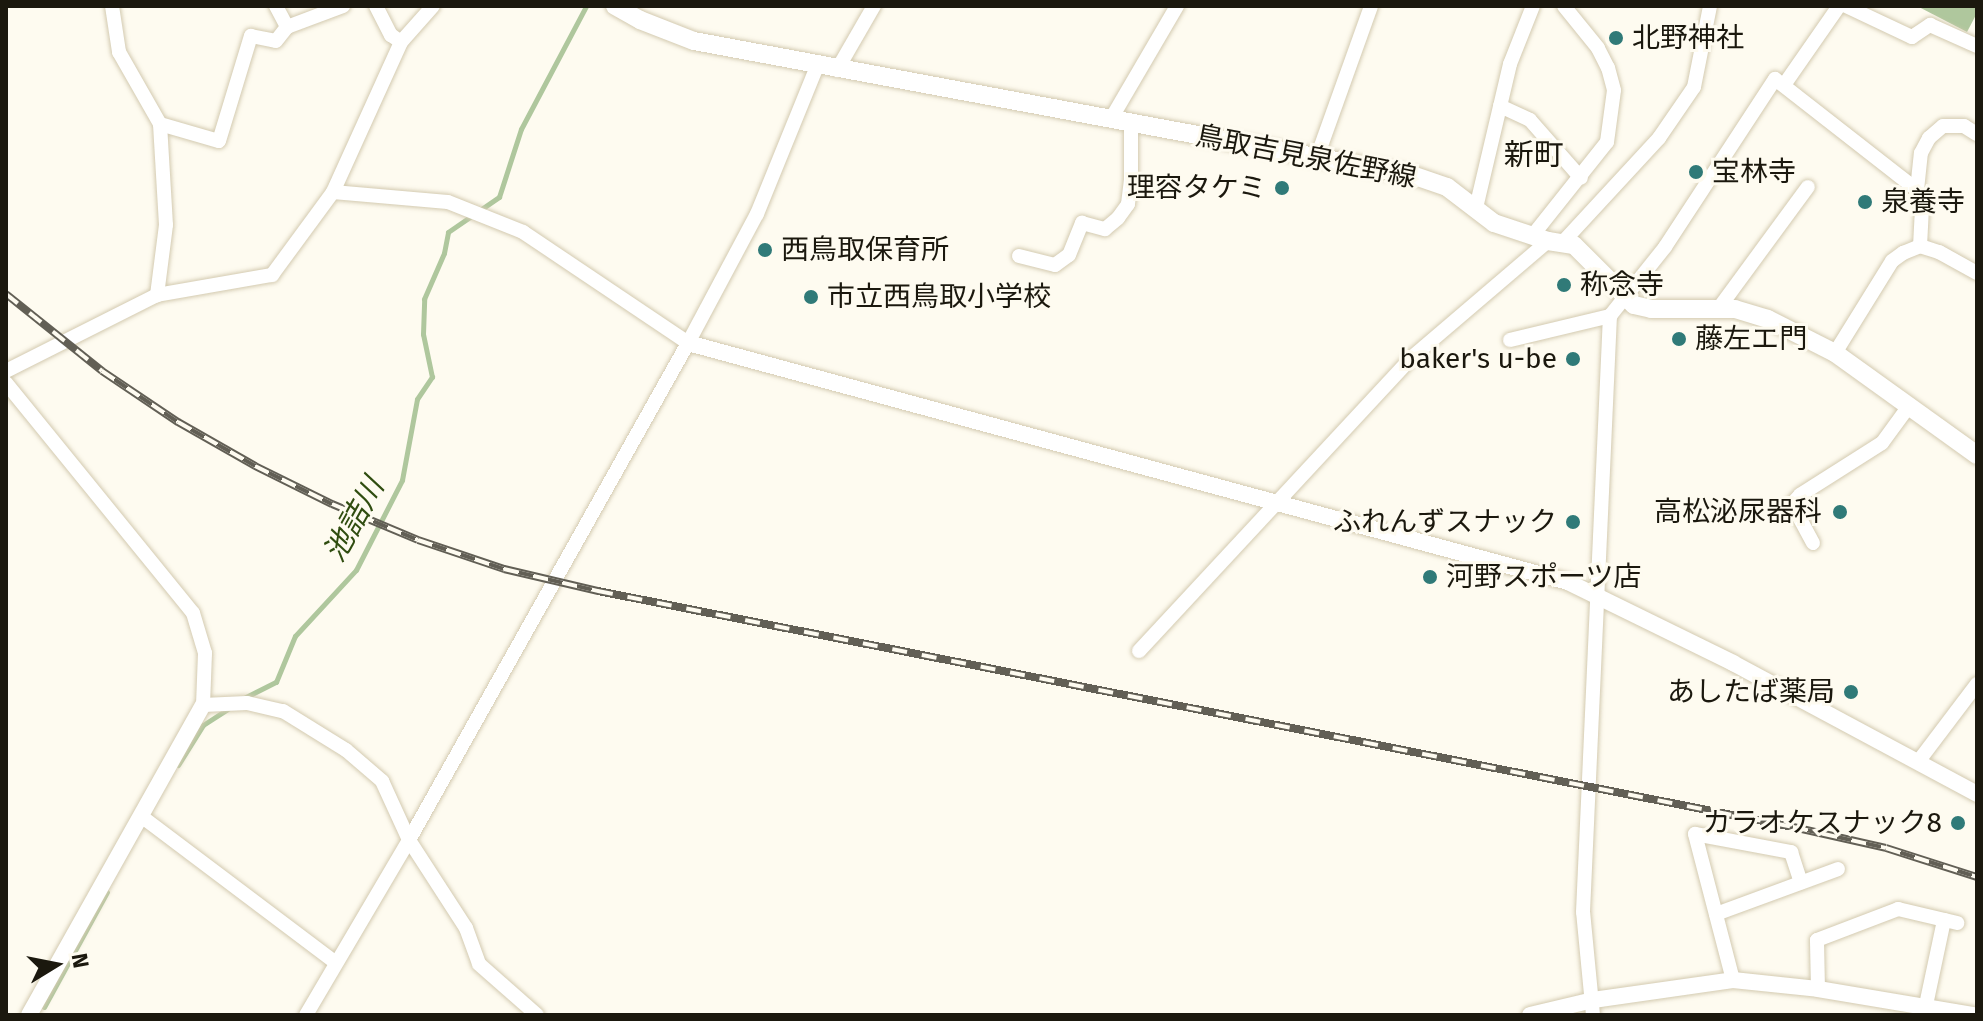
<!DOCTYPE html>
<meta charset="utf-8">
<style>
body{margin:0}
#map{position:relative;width:1983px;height:1021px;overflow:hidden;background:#fefbf0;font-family:"Fira Sans","Noto Sans JP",sans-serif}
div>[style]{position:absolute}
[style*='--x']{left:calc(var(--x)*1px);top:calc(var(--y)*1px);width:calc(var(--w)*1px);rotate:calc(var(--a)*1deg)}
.water>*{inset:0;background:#afc79d}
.stream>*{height:5px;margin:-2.5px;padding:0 2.5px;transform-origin:2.5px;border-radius:2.5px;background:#afc79d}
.roads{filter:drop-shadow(0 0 2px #d3cab0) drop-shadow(0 0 2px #d3cab0)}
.minor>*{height:14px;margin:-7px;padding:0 7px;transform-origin:7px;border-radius:7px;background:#fff}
.tertiary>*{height:16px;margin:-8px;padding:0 8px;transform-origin:8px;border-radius:8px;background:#fff}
.secondary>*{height:18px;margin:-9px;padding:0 9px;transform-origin:9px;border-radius:9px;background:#fff}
.rail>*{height:8px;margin-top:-4px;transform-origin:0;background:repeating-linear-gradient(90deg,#fefbf0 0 15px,#625f55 0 30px);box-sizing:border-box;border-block:2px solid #625f55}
.dots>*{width:22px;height:22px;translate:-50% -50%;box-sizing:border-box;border:4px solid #fefbf0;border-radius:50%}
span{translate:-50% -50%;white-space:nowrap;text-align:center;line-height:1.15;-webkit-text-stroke:6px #fefbf0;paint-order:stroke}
.poi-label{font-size:28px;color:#1b180e}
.left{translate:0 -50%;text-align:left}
.right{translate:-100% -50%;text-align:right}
.street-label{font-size:28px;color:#1b180e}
.neighbourhood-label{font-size:30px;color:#1b180e}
.water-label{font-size:30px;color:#304d10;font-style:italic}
.frame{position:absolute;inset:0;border:8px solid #1b180e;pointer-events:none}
.north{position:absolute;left:16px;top:925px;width:80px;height:80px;-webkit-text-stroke:6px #fefbf0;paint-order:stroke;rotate:80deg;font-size:22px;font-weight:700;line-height:32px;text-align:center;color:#1b180e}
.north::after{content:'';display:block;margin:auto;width:28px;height:36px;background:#1b180e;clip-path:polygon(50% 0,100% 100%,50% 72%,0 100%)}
</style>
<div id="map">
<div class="water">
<div style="clip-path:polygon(1917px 6px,1977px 6px,1977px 13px,1967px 32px)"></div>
</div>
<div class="stream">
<div style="--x:244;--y:698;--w:36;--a:-27"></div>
<div style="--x:276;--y:682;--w:50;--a:-67.6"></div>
<div style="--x:295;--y:636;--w:90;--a:-47.3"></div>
<div style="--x:356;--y:570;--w:101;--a:-62.9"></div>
<div style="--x:402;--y:480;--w:82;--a:-79.5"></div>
<div style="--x:417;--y:399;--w:27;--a:-56"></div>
<div style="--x:432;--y:377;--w:44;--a:-101.8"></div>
<div style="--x:423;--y:334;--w:35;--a:-88"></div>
<div style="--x:424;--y:299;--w:50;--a:-66.5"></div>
<div style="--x:444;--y:253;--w:21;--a:-79"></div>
<div style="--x:448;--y:232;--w:62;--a:-34.5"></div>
<div style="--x:499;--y:197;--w:71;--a:-72.1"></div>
<div style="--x:521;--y:129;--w:139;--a:-62.1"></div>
<div style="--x:178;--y:765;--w:47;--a:-58"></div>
<div style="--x:203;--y:725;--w:31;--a:-33"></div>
<div style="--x:44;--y:1007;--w:131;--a:-61.3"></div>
</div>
<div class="roads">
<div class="minor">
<div style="--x:112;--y:6;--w:47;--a:81.3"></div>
<div style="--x:119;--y:52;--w:83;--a:60.3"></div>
<div style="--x:160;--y:124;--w:101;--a:86.6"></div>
<div style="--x:166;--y:225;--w:71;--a:97.3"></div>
<div style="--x:276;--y:6;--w:24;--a:62"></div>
<div style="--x:376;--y:6;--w:33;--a:63"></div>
<div style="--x:391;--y:35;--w:12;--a:35"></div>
<div style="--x:1846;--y:6;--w:73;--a:25.2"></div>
<div style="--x:1912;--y:37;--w:22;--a:-34"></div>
<div style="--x:1930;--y:25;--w:51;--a:24.1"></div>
<div style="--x:837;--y:70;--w:74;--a:-60"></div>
<div style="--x:1784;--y:85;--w:96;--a:-55.2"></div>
<div style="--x:1500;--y:106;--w:33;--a:25"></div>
<div style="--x:1530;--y:120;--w:77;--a:48.7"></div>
<div style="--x:1111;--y:119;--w:131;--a:-59.7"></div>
<div style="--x:160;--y:124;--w:61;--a:16.1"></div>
<div style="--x:219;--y:141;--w:110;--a:-73.1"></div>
<div style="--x:251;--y:36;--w:25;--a:11"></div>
<div style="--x:276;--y:41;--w:18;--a:-52"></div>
<div style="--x:287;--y:27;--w:60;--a:-20.6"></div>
<div style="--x:1317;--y:157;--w:160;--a:-70.3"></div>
<div style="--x:333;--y:192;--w:115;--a:5"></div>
<div style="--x:448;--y:202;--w:81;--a:21.8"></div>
<div style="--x:523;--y:232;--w:199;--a:33.9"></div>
<div style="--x:1476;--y:208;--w:148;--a:-76.7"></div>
<div style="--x:1510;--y:64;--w:62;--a:-68.4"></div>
<div style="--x:1533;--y:235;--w:119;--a:-51.5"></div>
<div style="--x:1607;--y:142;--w:52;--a:-82.3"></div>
<div style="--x:1614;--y:90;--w:23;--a:-105"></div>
<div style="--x:1608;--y:68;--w:22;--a:-117"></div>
<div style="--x:1598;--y:48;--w:54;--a:-129"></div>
<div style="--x:1563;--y:242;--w:142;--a:-47.3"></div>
<div style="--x:1659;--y:138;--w:62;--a:-55.5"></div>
<div style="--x:1694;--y:87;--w:83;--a:-78.8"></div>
<div style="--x:1920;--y:246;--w:37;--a:-87"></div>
<div style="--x:1922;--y:209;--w:20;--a:-105"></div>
<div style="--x:1917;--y:190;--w:37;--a:-84"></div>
<div style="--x:1921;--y:153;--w:17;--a:-62"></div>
<div style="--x:1929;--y:138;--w:18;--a:-41"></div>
<div style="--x:1943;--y:126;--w:21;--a:0"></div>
<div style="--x:1964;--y:126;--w:15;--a:32"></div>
<div style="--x:1019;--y:256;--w:37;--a:14"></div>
<div style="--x:1055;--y:265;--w:17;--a:-36"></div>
<div style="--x:1069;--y:255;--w:35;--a:-68"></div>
<div style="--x:1082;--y:223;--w:24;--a:15"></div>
<div style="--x:1105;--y:229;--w:17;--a:-40"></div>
<div style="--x:1118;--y:218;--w:17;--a:-54"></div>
<div style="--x:1128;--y:204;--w:26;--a:-83"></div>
<div style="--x:1131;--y:178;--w:55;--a:-90"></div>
<div style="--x:1719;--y:308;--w:150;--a:-53.7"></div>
<div style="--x:1510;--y:340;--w:103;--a:-13.5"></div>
<div style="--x:1835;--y:353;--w:108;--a:-58.2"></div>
<div style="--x:1892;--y:261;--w:14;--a:-36"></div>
<div style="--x:1903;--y:253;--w:18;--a:-22"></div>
<div style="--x:1920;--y:246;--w:20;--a:18"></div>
<div style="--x:1939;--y:252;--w:43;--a:28.9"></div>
<div style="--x:6;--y:371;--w:169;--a:-26.7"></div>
<div style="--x:157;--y:295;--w:117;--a:-9.9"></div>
<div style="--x:272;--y:275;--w:103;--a:-53.7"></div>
<div style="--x:333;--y:192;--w:165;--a:-65.6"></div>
<div style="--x:401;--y:42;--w:48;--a:-48.4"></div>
<div style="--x:6;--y:383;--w:296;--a:50.9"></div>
<div style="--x:193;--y:613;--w:42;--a:73.3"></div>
<div style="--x:205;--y:653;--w:52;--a:92.2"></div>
<div style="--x:203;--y:705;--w:44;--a:-2.6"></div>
<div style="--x:247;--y:703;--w:37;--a:13"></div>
<div style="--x:283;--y:711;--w:74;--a:31.8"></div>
<div style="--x:346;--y:750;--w:48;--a:40.7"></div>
<div style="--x:382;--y:781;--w:65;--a:65.4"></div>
<div style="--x:409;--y:840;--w:105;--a:57.1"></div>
<div style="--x:466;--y:928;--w:38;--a:70"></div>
<div style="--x:479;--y:964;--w:77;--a:41.3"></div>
<div style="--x:1813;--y:543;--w:44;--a:-118.3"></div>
<div style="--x:1792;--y:504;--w:12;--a:-48"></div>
<div style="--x:1800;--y:495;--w:97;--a:-32.4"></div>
<div style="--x:1882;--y:443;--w:46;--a:-53.9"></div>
<div style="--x:1139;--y:651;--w:398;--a:-47.1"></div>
<div style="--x:1410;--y:359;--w:182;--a:-40.5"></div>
<div style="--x:1918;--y:762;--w:98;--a:-52.9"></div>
<div style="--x:141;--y:816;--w:243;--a:37"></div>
<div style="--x:1716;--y:914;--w:130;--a:-20.2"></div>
<div style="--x:1733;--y:980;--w:151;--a:-104.6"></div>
<div style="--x:1695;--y:834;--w:98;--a:10.6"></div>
<div style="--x:1791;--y:852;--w:32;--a:72"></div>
<div style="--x:1818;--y:989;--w:49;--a:-91.2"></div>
<div style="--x:1817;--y:940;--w:87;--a:-20.9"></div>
<div style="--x:1898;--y:909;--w:61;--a:13.3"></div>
<div style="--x:1926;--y:1005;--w:87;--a:-78"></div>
<div style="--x:306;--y:1015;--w:203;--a:-59.5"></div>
<div style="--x:409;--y:840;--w:570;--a:-60.69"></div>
<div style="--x:688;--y:343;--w:146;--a:-61.9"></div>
<div style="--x:757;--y:214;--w:160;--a:-67.9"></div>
<div style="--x:1593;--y:1015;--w:103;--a:-95.5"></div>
<div style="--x:1583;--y:912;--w:597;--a:-87.41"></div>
<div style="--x:1610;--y:316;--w:88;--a:-51.4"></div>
<div style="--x:1665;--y:247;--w:201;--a:-56.8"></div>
<div style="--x:1775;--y:79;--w:180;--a:38"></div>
</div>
<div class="tertiary">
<div style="--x:688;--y:343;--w:912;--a:15.19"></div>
<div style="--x:1568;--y:582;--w:184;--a:26.1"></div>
<div style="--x:1733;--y:663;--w:277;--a:28.2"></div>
<div style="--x:29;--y:1015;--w:355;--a:-60.7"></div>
<div style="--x:1530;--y:1015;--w:65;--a:-13.4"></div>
<div style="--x:1593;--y:1000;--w:141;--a:-8.1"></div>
<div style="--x:1733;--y:980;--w:85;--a:6"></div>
<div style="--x:1818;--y:989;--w:158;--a:9.5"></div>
</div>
<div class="secondary">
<div style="--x:615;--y:6;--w:29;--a:29"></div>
<div style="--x:640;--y:20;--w:58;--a:21.3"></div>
<div style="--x:694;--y:41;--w:730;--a:10.57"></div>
<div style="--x:1412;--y:175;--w:37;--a:19"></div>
<div style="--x:1447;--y:187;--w:59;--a:37.5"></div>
<div style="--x:1494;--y:223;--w:57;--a:18.4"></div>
<div style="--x:1548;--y:241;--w:26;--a:9"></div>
<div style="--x:1574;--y:245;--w:85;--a:45"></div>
<div style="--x:1634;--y:305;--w:17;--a:13"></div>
<div style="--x:1651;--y:309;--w:84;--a:0"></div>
<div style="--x:1735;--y:309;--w:34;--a:17"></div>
<div style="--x:1768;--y:319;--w:75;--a:26.9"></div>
<div style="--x:1835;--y:353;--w:175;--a:35.7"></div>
</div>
</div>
<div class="rail">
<div style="--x:6;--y:294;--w:123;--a:38.7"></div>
<div style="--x:102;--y:371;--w:92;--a:33.9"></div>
<div style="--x:178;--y:422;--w:89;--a:29.7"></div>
<div style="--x:255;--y:466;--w:86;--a:26.3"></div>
<div style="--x:332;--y:504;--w:93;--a:22.7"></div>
<div style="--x:418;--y:540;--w:91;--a:18.6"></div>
<div style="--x:504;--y:569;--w:97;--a:13.2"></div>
<div style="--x:598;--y:591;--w:1218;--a:11.17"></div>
<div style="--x:1793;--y:827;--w:95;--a:12.7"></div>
<div style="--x:1886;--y:848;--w:96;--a:17.7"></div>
</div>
<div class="dots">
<div style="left:1616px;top:38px;background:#307a78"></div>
<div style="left:1696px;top:172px;background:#307a78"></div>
<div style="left:1282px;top:188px;background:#307a78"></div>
<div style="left:1865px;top:202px;background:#307a78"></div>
<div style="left:765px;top:250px;background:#307a78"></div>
<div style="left:1564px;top:285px;background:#307a78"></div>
<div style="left:811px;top:297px;background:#307a78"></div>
<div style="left:1679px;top:339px;background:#307a78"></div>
<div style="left:1573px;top:359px;background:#307a78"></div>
<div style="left:1840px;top:512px;background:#307a78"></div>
<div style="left:1573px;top:522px;background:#307a78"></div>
<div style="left:1430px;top:577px;background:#307a78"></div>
<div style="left:1851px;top:692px;background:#307a78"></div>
<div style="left:1958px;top:823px;background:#307a78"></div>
</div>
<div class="poi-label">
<span class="left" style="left:1632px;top:38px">北野神社</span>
<span class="left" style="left:1712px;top:172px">宝林寺</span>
<span class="right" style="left:1266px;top:188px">理容タケミ</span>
<span class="left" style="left:1881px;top:202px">泉養寺</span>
<span class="left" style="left:781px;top:250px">西鳥取保育所</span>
<span class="left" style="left:1580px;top:285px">称念寺</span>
<span class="left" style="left:827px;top:297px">市立西鳥取小学校</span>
<span class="left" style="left:1695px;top:339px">藤左エ門</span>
<span class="right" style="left:1557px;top:359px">baker's u-be</span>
<span class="right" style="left:1822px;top:512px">高松泌尿器科</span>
<span class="right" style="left:1557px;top:522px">ふれんずスナック</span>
<span class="left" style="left:1446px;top:577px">河野スポーツ店</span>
<span class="right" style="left:1835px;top:692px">あしたば薬局</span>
<span class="right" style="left:1942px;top:823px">カラオケスナック8</span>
</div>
<div class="street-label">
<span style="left:1306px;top:157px;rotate:11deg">鳥取吉見泉佐野線</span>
</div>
<div class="neighbourhood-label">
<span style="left:1534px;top:155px">新町</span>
</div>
<div class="water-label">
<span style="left:354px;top:520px;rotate:-61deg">池詰川</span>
</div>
<div class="frame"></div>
<div class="north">N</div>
</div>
